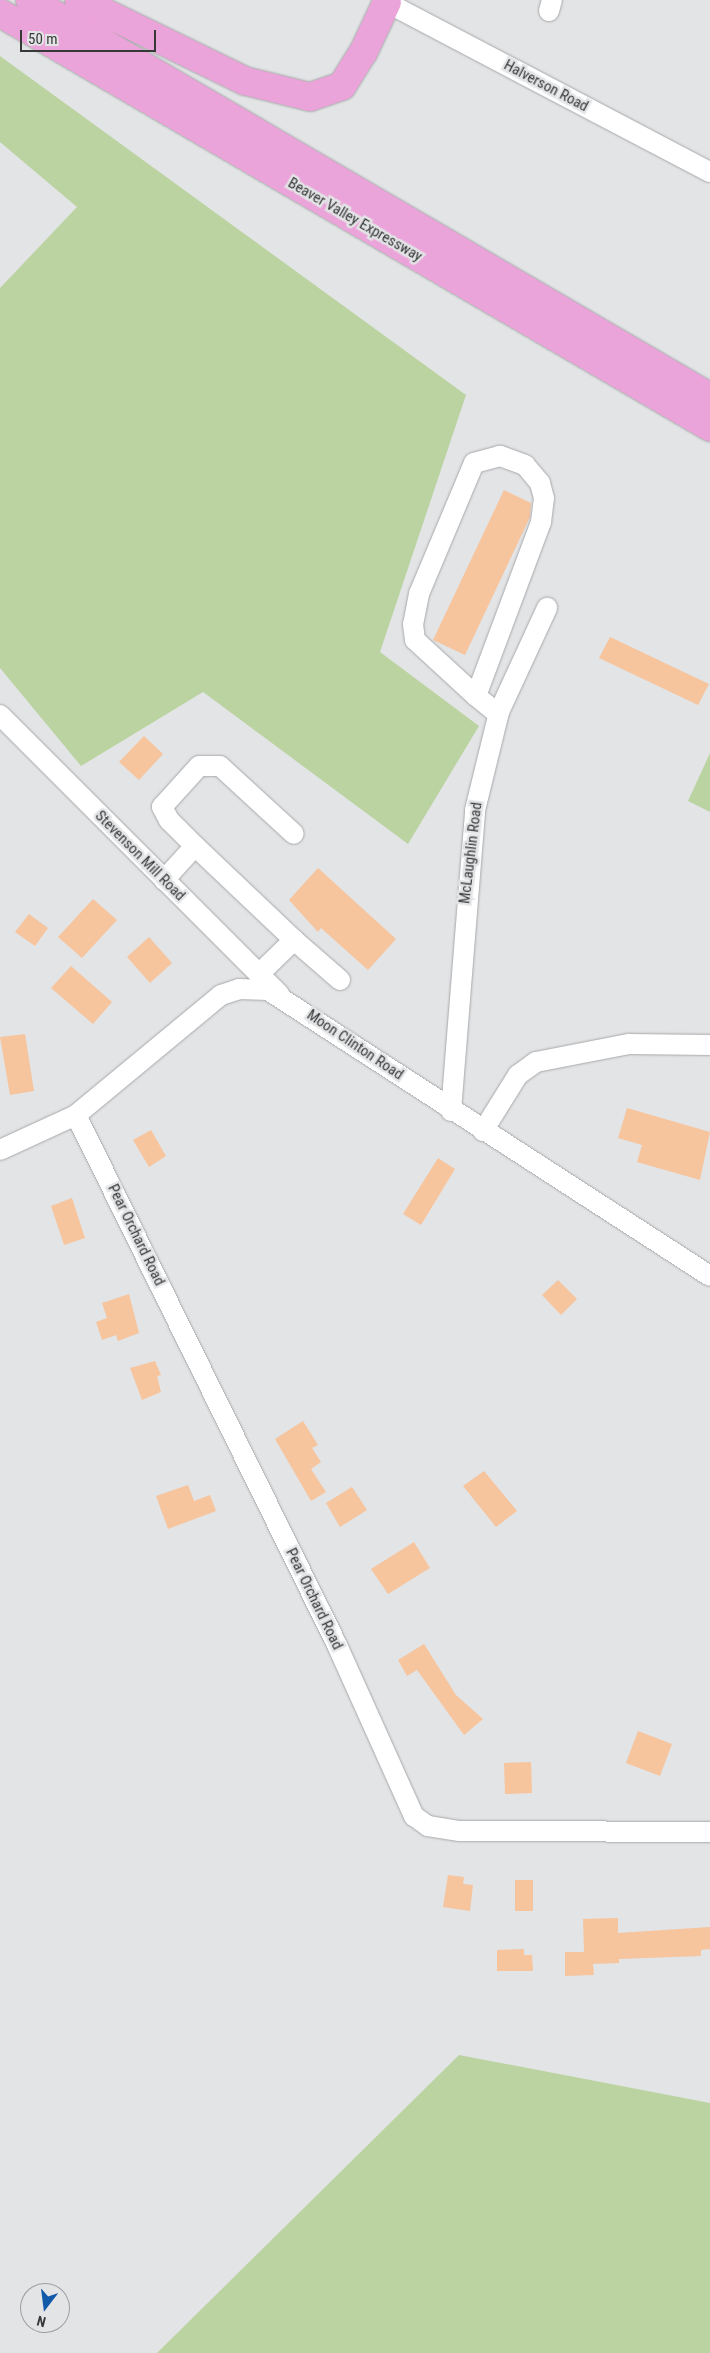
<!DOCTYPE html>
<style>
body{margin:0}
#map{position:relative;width:710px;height:2353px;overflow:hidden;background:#e3e4e6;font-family:"Roboto Condensed",sans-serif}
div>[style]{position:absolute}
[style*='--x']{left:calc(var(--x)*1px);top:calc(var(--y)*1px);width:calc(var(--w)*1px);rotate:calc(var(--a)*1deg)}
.green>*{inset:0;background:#bbd3a1}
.building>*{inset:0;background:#f6c49d}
.roads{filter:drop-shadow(0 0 1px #a7a8aa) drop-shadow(0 0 1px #a7a8aa)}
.minor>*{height:20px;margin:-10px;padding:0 10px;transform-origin:10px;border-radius:10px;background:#fff}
.highway>*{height:28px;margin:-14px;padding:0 14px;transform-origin:14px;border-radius:14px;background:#eba4da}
span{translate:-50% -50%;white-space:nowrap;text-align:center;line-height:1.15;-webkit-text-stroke:5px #e3e4e6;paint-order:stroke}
.street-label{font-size:15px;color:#373838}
.north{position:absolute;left:20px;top:2283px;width:50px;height:50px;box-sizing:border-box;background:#e3e4e6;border:1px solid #9e9fa0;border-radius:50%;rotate:195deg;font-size:14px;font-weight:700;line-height:20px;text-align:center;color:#373838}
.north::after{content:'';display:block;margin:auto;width:18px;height:22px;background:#125aa9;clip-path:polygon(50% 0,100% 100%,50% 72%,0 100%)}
.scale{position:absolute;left:20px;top:30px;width:136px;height:22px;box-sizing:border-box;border:2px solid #373838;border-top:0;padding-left:6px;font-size:15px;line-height:18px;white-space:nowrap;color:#373838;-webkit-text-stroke:4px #e3e4e6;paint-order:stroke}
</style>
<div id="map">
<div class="green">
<div style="clip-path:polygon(0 56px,466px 395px,380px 652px,479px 726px,408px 844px,203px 692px,81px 766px,0 668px,0 288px,77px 207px,0 142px)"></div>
<div style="clip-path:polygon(710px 753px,710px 812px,688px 801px)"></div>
<div style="clip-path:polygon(459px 2055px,710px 2103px,710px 2353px,157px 2353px)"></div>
</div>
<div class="building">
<div style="clip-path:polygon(504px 490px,531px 503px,530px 517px,465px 655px,433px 640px)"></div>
<div style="clip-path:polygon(610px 637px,709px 684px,698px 705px,599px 658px)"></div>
<div style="clip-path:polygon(144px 736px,163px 754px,139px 780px,119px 762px)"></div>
<div style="clip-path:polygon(318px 868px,396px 939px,368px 970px,321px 928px,318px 932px,289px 900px)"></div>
<div style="clip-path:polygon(93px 899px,117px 920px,82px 958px,58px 937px)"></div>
<div style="clip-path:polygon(29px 914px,48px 928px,35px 946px,15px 932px)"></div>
<div style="clip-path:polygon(149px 937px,172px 963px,150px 983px,127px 957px)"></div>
<div style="clip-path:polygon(71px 966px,112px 1002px,93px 1024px,51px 988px)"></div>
<div style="clip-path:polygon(25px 1034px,34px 1091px,10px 1095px,0 1037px)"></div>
<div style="clip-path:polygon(627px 1108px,710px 1132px,700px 1180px,637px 1162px,642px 1145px,618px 1138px)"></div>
<div style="clip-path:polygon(151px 1130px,166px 1156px,149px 1167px,133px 1140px)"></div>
<div style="clip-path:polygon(438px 1158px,455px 1169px,421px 1225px,403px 1214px)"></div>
<div style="clip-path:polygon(72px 1198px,85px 1238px,64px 1245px,51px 1206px)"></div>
<div style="clip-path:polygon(558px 1280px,577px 1299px,561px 1315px,542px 1295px)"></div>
<div style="clip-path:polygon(129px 1294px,139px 1333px,118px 1341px,116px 1335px,102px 1340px,96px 1322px,107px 1318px,102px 1303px)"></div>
<div style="clip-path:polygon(155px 1361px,161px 1375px,157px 1376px,161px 1392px,142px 1400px,130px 1368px)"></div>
<div style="clip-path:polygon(303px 1421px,318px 1445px,312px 1448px,321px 1462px,311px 1469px,326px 1492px,311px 1501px,275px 1439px)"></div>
<div style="clip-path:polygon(484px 1471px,517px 1511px,496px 1527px,463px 1486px)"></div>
<div style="clip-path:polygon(188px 1485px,194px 1501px,210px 1495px,216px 1511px,168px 1529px,156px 1496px)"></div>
<div style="clip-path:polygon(352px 1487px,367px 1510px,340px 1527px,326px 1503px)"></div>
<div style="clip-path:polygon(414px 1542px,430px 1568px,388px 1594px,371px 1569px)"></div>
<div style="clip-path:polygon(424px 1644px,456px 1695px,483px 1719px,464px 1735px,417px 1670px,407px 1676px,398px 1660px)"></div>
<div style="clip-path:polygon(638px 1731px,672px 1744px,660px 1776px,626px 1763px)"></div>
<div style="clip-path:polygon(531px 1762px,532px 1793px,505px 1794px,504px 1763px)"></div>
<div style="clip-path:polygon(448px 1875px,464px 1877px,463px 1884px,473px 1885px,470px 1911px,443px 1907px)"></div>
<div style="clip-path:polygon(515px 1880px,533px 1880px,533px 1911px,515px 1911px)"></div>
<div style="clip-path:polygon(618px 1918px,618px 1933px,710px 1927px,710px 1949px,701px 1950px,701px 1956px,619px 1959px,619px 1963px,593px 1964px,594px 1975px,565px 1976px,565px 1952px,584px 1952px,583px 1919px)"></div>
<div style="clip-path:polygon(524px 1949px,524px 1955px,532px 1955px,533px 1971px,497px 1971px,497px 1950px)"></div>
</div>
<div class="roads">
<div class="minor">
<div style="--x:382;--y:0;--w:370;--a:27.7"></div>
<div style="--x:549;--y:11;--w:11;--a:-75"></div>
<div style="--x:476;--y:696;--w:186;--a:-69.5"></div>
<div style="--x:541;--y:522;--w:24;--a:-83"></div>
<div style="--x:544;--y:498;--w:16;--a:-105"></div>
<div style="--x:540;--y:483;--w:23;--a:-130"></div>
<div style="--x:525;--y:465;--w:27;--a:-160"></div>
<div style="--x:500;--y:456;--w:27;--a:165"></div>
<div style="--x:474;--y:463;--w:142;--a:112.8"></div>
<div style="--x:419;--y:594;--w:31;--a:101"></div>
<div style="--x:413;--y:624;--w:16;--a:83"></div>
<div style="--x:415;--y:640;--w:83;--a:42.6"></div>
<div style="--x:476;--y:696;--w:28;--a:39"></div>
<div style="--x:0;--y:715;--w:395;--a:45"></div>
<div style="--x:195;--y:846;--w:37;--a:-135"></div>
<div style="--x:169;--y:820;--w:15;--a:-118"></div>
<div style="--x:162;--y:807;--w:55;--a:-47.9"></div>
<div style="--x:199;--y:766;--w:21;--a:0"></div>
<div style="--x:220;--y:766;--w:100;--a:42.6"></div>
<div style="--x:164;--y:880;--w:46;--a:-47.6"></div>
<div style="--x:195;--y:846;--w:137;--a:43.5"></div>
<div style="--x:259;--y:974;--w:49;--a:-44.2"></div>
<div style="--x:294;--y:940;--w:61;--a:41"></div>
<div style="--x:451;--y:1111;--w:302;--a:-85.4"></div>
<div style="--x:475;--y:810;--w:101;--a:-76.2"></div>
<div style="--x:499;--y:712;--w:115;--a:-65.2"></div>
<div style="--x:76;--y:1115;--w:591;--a:63.78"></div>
<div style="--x:337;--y:1645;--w:188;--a:65.8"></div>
<div style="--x:414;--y:1816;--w:17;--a:36"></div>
<div style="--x:428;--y:1826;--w:32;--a:9"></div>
<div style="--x:460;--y:1831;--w:250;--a:0.2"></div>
<div style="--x:483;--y:1131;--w:66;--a:-58"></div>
<div style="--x:518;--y:1075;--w:22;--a:-36"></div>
<div style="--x:536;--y:1062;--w:95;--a:-11"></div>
<div style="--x:629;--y:1044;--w:81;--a:0.7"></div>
<div style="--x:0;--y:1150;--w:84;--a:-24.7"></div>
<div style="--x:76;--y:1115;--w:188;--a:-39.6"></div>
<div style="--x:221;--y:995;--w:19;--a:-18"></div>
<div style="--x:239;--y:989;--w:29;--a:2"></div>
<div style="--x:268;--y:990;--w:526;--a:32.91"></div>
</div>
<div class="highway">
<div style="--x:30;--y:0;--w:787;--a:30.28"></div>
<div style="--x:79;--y:0;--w:185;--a:26"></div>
<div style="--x:245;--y:81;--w:67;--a:13.8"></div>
<div style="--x:310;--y:97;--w:34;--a:-19"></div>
<div style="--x:342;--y:86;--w:39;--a:-58"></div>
<div style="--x:363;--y:53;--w:56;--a:-64.8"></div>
<div style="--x:0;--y:13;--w:822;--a:30.25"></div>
</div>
</div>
<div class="street-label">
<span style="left:546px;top:86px;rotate:28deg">Halverson Road</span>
<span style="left:355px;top:220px;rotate:30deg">Beaver Valley Expressway</span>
<span style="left:471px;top:853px;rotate:-83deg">McLaughlin Road</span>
<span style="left:140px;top:856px;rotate:45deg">Stevenson Mill Road</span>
<span style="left:355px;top:1045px;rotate:34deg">Moon Clinton Road</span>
<span style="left:136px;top:1235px;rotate:64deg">Pear Orchard Road</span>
<span style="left:314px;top:1599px;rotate:64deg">Pear Orchard Road</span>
</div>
<div class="north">N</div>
<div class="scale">50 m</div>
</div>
